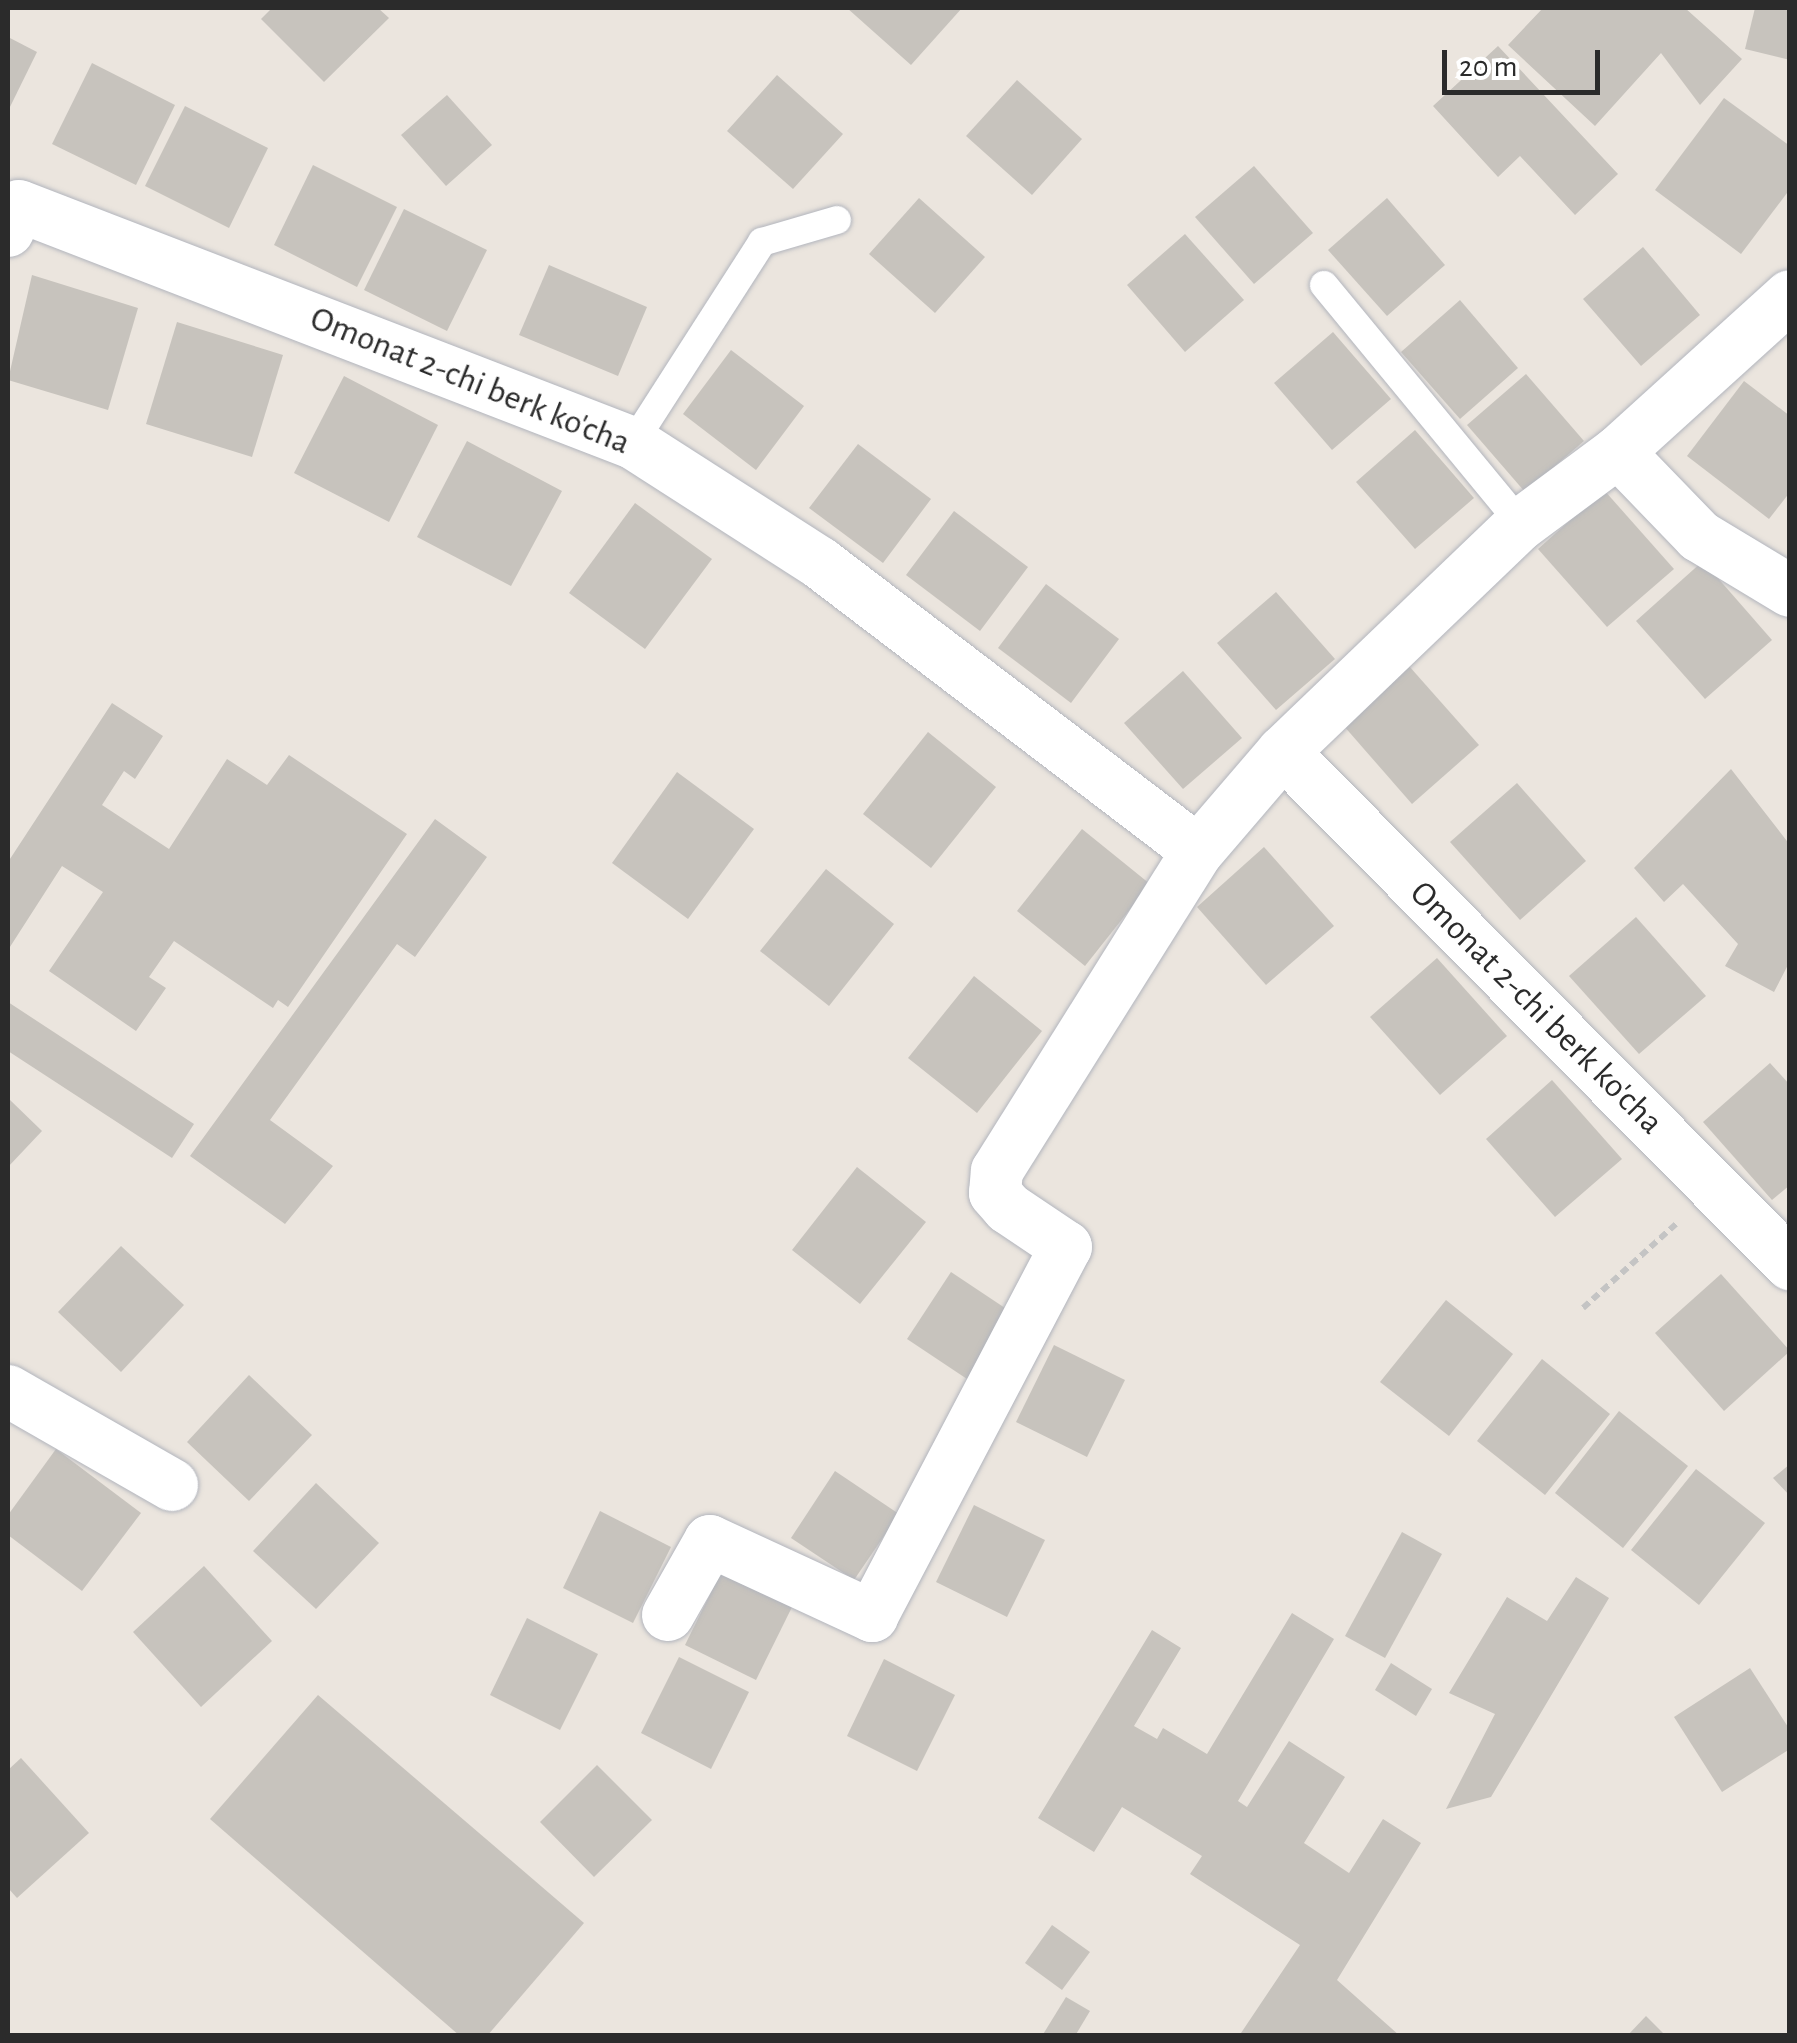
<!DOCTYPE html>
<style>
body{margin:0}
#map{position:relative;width:1797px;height:2043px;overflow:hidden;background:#ebe5de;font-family:"Alegreya Sans",sans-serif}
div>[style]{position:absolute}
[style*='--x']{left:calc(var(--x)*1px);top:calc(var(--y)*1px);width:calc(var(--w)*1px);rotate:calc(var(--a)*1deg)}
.building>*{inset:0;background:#c7c3bd}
.path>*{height:6px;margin-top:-3px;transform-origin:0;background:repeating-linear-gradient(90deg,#c4c4c4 0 8px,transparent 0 13px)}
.roads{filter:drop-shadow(0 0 2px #b2b5bd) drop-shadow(0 0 2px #b2b5bd)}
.lane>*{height:28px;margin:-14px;padding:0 14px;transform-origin:14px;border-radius:14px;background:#fff}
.street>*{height:52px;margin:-26px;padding:0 26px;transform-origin:26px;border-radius:26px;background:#fff}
span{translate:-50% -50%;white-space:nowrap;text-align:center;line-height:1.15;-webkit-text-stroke:10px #fff;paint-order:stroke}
.street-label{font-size:35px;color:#2b2b2b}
.frame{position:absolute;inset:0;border:10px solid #2b2b2b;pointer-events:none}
.scale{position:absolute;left:1442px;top:50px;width:158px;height:45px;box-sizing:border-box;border:5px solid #2b2b2b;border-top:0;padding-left:12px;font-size:30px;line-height:35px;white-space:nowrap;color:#2b2b2b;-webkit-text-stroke:8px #fff;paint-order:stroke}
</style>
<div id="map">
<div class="building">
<div style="clip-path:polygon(272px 8px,378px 8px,389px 18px,324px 82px,261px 19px)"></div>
<div style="clip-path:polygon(847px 8px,962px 8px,911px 65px)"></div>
<div style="clip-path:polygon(1543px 8px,1685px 8px,1742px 59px,1700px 105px,1661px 53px,1595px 126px,1508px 45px)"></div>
<div style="clip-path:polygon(1755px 8px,1790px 8px,1790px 60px,1745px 49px)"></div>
<div style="clip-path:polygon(8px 37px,37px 52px,8px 111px)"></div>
<div style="clip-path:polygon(1498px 46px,1618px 174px,1575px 215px,1520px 156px,1498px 177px,1433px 106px)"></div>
<div style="clip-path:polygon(92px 63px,175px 105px,136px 185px,52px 144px)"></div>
<div style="clip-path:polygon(777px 75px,843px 134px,793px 189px,727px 131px)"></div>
<div style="clip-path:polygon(1017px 80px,1082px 139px,1032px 195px,966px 136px)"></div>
<div style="clip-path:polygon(447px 95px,492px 145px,446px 186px,401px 135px)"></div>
<div style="clip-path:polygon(1724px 98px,1790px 146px,1790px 189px,1741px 254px,1655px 190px)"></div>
<div style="clip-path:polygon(185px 106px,268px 148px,229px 228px,145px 186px)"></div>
<div style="clip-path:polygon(313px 165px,397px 207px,357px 287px,274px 245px)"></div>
<div style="clip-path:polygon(1254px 166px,1313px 233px,1254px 284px,1195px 217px)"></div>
<div style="clip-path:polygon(919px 198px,985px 257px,935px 313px,869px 254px)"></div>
<div style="clip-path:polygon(1387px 198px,1445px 265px,1387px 316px,1328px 250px)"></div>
<div style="clip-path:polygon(404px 209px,487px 250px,447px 331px,364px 290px)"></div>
<div style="clip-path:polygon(1185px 234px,1244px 300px,1185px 352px,1127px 285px)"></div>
<div style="clip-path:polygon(1643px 247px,1700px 315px,1641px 366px,1583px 299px)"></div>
<div style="clip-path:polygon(549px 265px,647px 307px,618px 376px,519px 335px)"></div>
<div style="clip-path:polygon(32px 275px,138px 308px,108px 410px,8px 380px)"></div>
<div style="clip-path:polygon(1460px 300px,1518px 368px,1460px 419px,1401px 352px)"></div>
<div style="clip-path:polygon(177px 322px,283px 355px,252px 457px,146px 424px)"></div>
<div style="clip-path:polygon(1333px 332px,1391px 399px,1332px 450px,1274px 383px)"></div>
<div style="clip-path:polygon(731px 350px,804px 406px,756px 470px,683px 414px)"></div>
<div style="clip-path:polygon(1526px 374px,1584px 441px,1525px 492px,1467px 425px)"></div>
<div style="clip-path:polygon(344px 376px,438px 425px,389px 522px,294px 473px)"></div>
<div style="clip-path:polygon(1744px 381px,1790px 416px,1790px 492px,1769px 519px,1687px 456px)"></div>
<div style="clip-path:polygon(1415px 430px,1474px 498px,1415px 549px,1356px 482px)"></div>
<div style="clip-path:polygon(467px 441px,562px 491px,511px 586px,417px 537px)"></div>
<div style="clip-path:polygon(858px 444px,931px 499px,883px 563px,809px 508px)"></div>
<div style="clip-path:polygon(1604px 490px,1674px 569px,1607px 627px,1538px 549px)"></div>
<div style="clip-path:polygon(635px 503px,712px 559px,645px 649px,569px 593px)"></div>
<div style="clip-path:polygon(954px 511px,1028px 567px,980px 631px,906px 575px)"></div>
<div style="clip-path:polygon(1703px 561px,1772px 640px,1705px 699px,1636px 621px)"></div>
<div style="clip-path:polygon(1046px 584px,1119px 639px,1071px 703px,998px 648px)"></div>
<div style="clip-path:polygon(1276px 592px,1335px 659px,1276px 710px,1217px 643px)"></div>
<div style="clip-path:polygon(1409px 666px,1479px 745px,1412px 804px,1343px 725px)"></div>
<div style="clip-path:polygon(1183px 671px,1242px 738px,1183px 789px,1124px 723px)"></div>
<div style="clip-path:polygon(112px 703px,163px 736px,135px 779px,124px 771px,102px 805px,169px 849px,227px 759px,267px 785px,289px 755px,407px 834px,288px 1007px,278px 1000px,273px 1008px,174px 941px,149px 977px,166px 988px,136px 1031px,49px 971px,103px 892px,62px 866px,8px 950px,8px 862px)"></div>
<div style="clip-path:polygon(928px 732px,996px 787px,931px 868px,863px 814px)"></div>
<div style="clip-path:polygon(1731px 769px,1790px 845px,1790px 961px,1774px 992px,1725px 966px,1738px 944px,1683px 884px,1664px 902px,1634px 868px)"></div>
<div style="clip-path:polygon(677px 772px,754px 829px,688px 919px,612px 863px)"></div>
<div style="clip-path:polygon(1517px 783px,1586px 861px,1520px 920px,1450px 842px)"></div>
<div style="clip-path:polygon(435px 819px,487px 857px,415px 957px,397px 944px,270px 1120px,333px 1166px,285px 1224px,190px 1156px)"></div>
<div style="clip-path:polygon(1082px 829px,1150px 884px,1085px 966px,1017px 911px)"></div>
<div style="clip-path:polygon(1264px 847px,1334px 926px,1266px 985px,1197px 907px)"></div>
<div style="clip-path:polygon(826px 869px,894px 924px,829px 1006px,760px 951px)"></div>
<div style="clip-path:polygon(1636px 917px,1706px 996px,1639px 1054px,1569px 976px)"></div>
<div style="clip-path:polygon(1437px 958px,1507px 1036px,1440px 1095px,1370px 1017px)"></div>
<div style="clip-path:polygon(974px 976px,1042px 1031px,977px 1113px,908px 1058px)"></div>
<div style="clip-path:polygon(8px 1002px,194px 1124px,172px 1158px,8px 1051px)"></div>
<div style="clip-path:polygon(1770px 1063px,1790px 1085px,1790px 1185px,1772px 1200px,1703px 1122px)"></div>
<div style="clip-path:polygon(1552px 1080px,1622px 1159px,1555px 1217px,1486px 1139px)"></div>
<div style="clip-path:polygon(8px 1098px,42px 1131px,8px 1167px)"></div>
<div style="clip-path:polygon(857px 1167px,926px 1222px,860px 1304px,792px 1250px)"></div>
<div style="clip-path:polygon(121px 1246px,184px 1305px,121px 1372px,58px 1312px)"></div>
<div style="clip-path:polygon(951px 1272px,1014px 1314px,970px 1381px,907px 1339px)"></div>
<div style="clip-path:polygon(1721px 1274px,1790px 1351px,1724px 1411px,1655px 1333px)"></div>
<div style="clip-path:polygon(1446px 1300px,1513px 1354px,1449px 1436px,1380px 1382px)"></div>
<div style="clip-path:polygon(1054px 1345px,1125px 1380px,1087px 1457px,1016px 1422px)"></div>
<div style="clip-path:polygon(1542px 1359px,1610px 1414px,1545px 1495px,1477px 1441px)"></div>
<div style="clip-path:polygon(249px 1375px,312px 1435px,249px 1501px,187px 1442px)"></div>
<div style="clip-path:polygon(1619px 1411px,1688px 1466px,1623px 1548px,1555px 1493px)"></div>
<div style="clip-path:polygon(56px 1449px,141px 1513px,82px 1591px,8px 1535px,8px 1515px)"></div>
<div style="clip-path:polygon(1790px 1464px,1790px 1496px,1773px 1478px)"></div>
<div style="clip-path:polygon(1696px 1469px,1765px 1523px,1699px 1605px,1631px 1550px)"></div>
<div style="clip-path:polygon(835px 1471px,899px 1514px,854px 1580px,791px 1538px)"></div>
<div style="clip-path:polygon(316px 1483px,379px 1543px,316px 1609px,253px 1551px)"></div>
<div style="clip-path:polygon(974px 1505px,1045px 1540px,1007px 1617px,936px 1582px)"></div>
<div style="clip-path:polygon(600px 1511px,671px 1547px,633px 1623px,563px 1588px)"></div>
<div style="clip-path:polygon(1402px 1532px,1442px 1554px,1385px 1658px,1345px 1636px)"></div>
<div style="clip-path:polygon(204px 1566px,272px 1641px,201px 1707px,133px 1632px)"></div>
<div style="clip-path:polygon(723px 1568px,794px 1603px,756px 1680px,685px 1645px)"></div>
<div style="clip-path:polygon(1576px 1577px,1609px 1598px,1491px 1797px,1446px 1809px,1495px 1714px,1449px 1693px,1507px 1597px,1547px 1621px)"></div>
<div style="clip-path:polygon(1292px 1613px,1334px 1639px,1238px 1801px,1247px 1807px,1289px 1741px,1345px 1777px,1304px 1843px,1349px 1873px,1383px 1819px,1421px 1843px,1337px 1980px,1400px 2036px,1239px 2036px,1300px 1945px,1190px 1874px,1202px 1856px,1122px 1807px,1094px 1852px,1038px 1818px,1152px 1630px,1181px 1648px,1134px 1726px,1157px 1739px,1163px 1728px,1207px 1754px)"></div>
<div style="clip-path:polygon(527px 1618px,598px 1654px,560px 1730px,490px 1695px)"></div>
<div style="clip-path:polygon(679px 1657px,749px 1692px,711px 1769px,641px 1733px)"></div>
<div style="clip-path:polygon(884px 1659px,955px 1695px,917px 1771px,847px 1736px)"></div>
<div style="clip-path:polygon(1391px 1663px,1432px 1689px,1416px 1716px,1375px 1690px)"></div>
<div style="clip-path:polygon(1750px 1668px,1790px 1730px,1790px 1749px,1722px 1792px,1674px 1717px)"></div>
<div style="clip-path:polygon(318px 1695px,584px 1923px,487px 2036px,460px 2036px,210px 1819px)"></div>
<div style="clip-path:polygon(21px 1758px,89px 1833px,17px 1898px,8px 1888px,8px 1770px)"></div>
<div style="clip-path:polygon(597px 1765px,652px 1820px,594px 1877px,540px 1822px)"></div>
<div style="clip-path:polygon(1052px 1925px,1090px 1952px,1062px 1990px,1025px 1963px)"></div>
<div style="clip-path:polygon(1066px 1997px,1090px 2011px,1075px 2036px,1042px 2036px)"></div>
<div style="clip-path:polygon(1646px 2016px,1666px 2036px,1627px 2036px)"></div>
</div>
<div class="path">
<div style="--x:1583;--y:1308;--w:127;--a:-42.1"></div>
</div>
<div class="roads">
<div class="lane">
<div style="--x:1324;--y:285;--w:310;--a:50.5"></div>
<div style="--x:633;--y:443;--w:239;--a:-57.3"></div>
<div style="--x:762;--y:242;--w:78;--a:-16.3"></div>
</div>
<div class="street">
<div style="--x:8;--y:231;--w:27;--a:-66"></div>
<div style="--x:19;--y:206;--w:658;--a:21.11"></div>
<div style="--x:633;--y:443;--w:222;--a:32.7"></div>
<div style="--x:820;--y:563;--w:475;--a:37.3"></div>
<div style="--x:1618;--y:452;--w:117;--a:46"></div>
<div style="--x:1699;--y:536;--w:106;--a:31.1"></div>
<div style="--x:1283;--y:752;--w:721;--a:45.28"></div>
<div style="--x:8;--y:1391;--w:189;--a:29.8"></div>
<div style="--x:668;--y:1615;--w:85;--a:-60.4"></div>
<div style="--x:710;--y:1541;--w:179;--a:24.8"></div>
<div style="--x:872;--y:1616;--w:417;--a:-62.3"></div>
<div style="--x:1066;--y:1247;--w:70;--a:-146.1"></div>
<div style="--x:1008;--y:1208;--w:20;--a:-131"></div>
<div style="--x:995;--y:1193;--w:22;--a:-85"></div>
<div style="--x:997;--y:1171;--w:378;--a:-57.9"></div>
<div style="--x:1198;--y:851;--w:130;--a:-49.4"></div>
<div style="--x:1283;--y:752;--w:330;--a:-43.8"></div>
<div style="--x:1521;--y:524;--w:121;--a:-36.6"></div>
<div style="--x:1618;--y:452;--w:232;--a:-42.2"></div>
</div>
</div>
<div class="street-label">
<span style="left:470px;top:381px;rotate:22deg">Omonat 2-chi berk ko'cha</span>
<span style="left:1536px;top:1008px;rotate:45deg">Omonat 2-chi berk ko'cha</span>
</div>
<div class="frame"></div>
<div class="scale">20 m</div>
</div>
